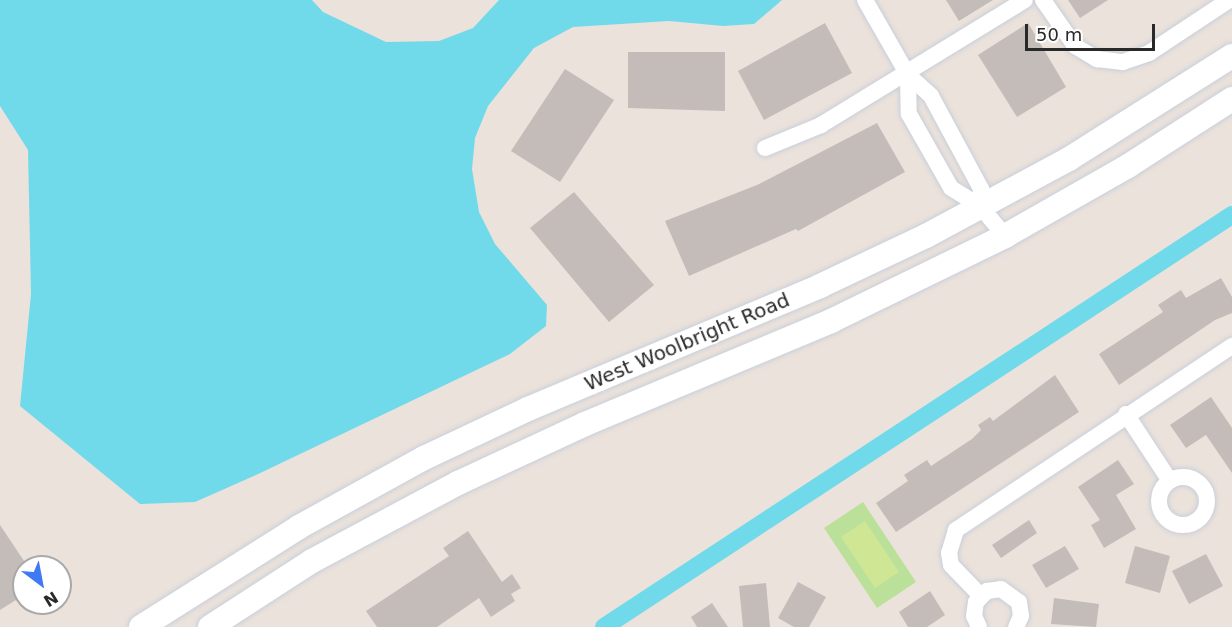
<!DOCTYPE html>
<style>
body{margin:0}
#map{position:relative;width:1232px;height:627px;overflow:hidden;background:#ebe2db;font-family:"DejaVu Sans",sans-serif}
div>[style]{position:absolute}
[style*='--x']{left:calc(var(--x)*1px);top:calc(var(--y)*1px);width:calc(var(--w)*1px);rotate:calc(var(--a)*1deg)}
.green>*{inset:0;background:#bbe099}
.pitch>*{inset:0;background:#cfe795}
.water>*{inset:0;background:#71daea}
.canal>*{height:18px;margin:-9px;padding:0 9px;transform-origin:9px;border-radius:9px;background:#71daea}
.building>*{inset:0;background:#c3bcb8}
.roads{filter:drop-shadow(0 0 2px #c9cfda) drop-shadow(0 0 2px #c9cfda)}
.street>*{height:16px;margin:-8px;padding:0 8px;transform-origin:8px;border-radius:8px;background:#fff}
.street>.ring{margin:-8px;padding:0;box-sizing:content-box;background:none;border:16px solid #fff;border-radius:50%}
.secondary>*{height:24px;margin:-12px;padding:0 12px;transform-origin:12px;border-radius:12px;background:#fff}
span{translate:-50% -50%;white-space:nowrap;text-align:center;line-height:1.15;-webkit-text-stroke:4.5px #fff;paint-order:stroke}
.street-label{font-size:20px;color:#292929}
.north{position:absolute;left:12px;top:555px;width:60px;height:60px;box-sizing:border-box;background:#fff;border:2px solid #a9a9a9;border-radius:50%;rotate:148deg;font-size:16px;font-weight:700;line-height:24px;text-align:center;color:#292929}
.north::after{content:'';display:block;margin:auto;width:21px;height:27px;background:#3f79f3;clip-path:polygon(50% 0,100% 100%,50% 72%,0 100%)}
.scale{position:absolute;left:1025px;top:24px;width:130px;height:27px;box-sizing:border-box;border:3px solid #292929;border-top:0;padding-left:8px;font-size:18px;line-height:21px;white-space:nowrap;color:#292929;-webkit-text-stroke:4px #fff;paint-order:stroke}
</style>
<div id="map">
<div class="green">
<div style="clip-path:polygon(863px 502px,916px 582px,877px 608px,824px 528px)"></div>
</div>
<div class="pitch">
<div style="clip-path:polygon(865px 521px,899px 572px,875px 588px,841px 537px)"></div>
</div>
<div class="water">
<div style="clip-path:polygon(0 0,312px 0,323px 12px,386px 42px,439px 41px,473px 28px,499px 0,782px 0,754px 24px,723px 26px,669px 21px,573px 27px,534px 48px,488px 106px,475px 138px,472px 169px,479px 212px,495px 244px,547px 305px,546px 326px,510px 354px,256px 475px,195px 502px,140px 504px,20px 406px,31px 294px,28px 150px,0 106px)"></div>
</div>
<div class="canal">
<div style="--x:604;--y:627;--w:751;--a:-33.27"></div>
</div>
<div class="building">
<div style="clip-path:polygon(946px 0,993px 0,959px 21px)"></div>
<div style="clip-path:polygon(1068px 0,1108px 0,1080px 18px)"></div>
<div style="clip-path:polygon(825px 23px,852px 73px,764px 120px,738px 71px)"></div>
<div style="clip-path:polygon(1028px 23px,1066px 87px,1017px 117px,978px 55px)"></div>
<div style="clip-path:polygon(628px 52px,725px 52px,725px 111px,628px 108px)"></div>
<div style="clip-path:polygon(565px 69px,614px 100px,560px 182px,511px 151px)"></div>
<div style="clip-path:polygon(877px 123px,905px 172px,798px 231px,796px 229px,689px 276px,665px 221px,757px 185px)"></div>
<div style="clip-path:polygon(574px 192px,654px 285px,609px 322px,530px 228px)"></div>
<div style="clip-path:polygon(1221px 278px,1232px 297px,1232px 313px,1215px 320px,1119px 385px,1099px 354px,1163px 312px,1158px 305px,1181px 290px,1186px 298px)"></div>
<div style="clip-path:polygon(1055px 375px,1079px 412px,896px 532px,876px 503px,908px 481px,904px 475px,927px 460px,931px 466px,972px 439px,981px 430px,978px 425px,990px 417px,993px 421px)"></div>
<div style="clip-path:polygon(1211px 397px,1232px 428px,1232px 473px,1206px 435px,1186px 448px,1170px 425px)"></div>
<div style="clip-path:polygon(1118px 460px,1134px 484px,1116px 495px,1136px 529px,1104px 548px,1091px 525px,1100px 520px,1078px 487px)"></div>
<div style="clip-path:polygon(1029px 520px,1037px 533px,1001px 558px,992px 545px)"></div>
<div style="clip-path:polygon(0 525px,24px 561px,24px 595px,0 610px)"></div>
<div style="clip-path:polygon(468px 531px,502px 582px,512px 574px,521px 588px,511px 594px,515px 601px,491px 617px,479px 598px,437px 627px,377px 627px,366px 611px,449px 556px,443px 548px)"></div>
<div style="clip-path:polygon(1065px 546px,1079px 569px,1046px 588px,1032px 565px)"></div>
<div style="clip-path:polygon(1135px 546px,1170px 556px,1160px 593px,1125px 583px)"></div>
<div style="clip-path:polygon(1206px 554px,1223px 586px,1189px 604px,1172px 571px)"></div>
<div style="clip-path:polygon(798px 582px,826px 597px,809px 627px,794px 627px,778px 618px)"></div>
<div style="clip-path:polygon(766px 583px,770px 627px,743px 627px,739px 586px)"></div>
<div style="clip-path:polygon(930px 591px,945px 615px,927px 627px,908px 627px,899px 612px)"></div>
<div style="clip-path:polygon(1054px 598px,1099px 604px,1096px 627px,1051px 624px)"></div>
<div style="clip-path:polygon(712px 603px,728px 627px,697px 627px,691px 617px)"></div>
</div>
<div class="roads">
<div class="street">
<div style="--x:865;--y:0;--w:86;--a:60.2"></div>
<div style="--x:908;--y:75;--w:31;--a:42"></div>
<div style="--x:931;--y:96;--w:106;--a:61.7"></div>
<div style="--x:981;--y:189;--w:17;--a:93"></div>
<div style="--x:1043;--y:0;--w:56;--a:55.2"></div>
<div style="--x:1075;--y:46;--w:26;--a:31"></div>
<div style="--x:1097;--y:59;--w:26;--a:7"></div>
<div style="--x:1123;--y:62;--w:28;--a:-19"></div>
<div style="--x:1149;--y:53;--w:96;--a:-33.5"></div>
<div style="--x:908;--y:75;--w:39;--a:89"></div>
<div style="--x:909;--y:114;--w:85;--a:60.4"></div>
<div style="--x:951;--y:188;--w:34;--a:32"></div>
<div style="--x:980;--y:206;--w:39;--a:50"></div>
<div style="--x:765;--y:148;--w:61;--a:-22.3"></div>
<div style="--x:821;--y:125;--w:239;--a:-31.5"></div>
<div style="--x:1126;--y:414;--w:80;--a:56.7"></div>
<div class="ring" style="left:1159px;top:477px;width:32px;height:32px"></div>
<div style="--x:981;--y:596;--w:43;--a:-134.1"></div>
<div style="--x:951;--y:565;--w:12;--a:-99"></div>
<div style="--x:949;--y:553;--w:24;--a:-73"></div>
<div style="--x:956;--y:530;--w:332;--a:-33.7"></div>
<div style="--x:979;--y:627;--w:12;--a:-114"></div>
<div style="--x:974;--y:616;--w:14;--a:-82"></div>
<div style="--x:976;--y:602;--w:16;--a:-45"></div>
<div style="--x:987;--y:591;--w:14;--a:-8"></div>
<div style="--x:1001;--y:589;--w:22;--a:36"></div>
<div style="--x:1019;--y:602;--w:14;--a:82"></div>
<div style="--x:1021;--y:616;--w:12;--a:114"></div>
</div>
<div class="secondary">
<div style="--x:141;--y:627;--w:187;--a:-32.3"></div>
<div style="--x:299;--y:527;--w:143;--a:-28.9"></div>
<div style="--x:424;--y:458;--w:115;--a:-25.2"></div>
<div style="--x:528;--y:409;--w:317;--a:-22.8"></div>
<div style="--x:820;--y:286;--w:117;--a:-25.3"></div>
<div style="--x:926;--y:236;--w:162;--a:-28.3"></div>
<div style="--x:1069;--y:159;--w:193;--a:-32.3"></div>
<div style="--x:210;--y:627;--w:121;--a:-32.9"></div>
<div style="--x:312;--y:561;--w:166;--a:-28.1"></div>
<div style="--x:458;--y:483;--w:140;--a:-24.9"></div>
<div style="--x:585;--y:424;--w:267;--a:-22.7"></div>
<div style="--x:831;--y:321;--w:194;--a:-26"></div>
<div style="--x:1005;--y:236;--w:142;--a:-29.6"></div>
<div style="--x:1128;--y:166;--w:124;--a:-32.8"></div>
</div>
</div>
<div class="street-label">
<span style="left:687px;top:342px;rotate:-23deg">West Woolbright Road</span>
</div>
<div class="north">N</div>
<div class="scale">50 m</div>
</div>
